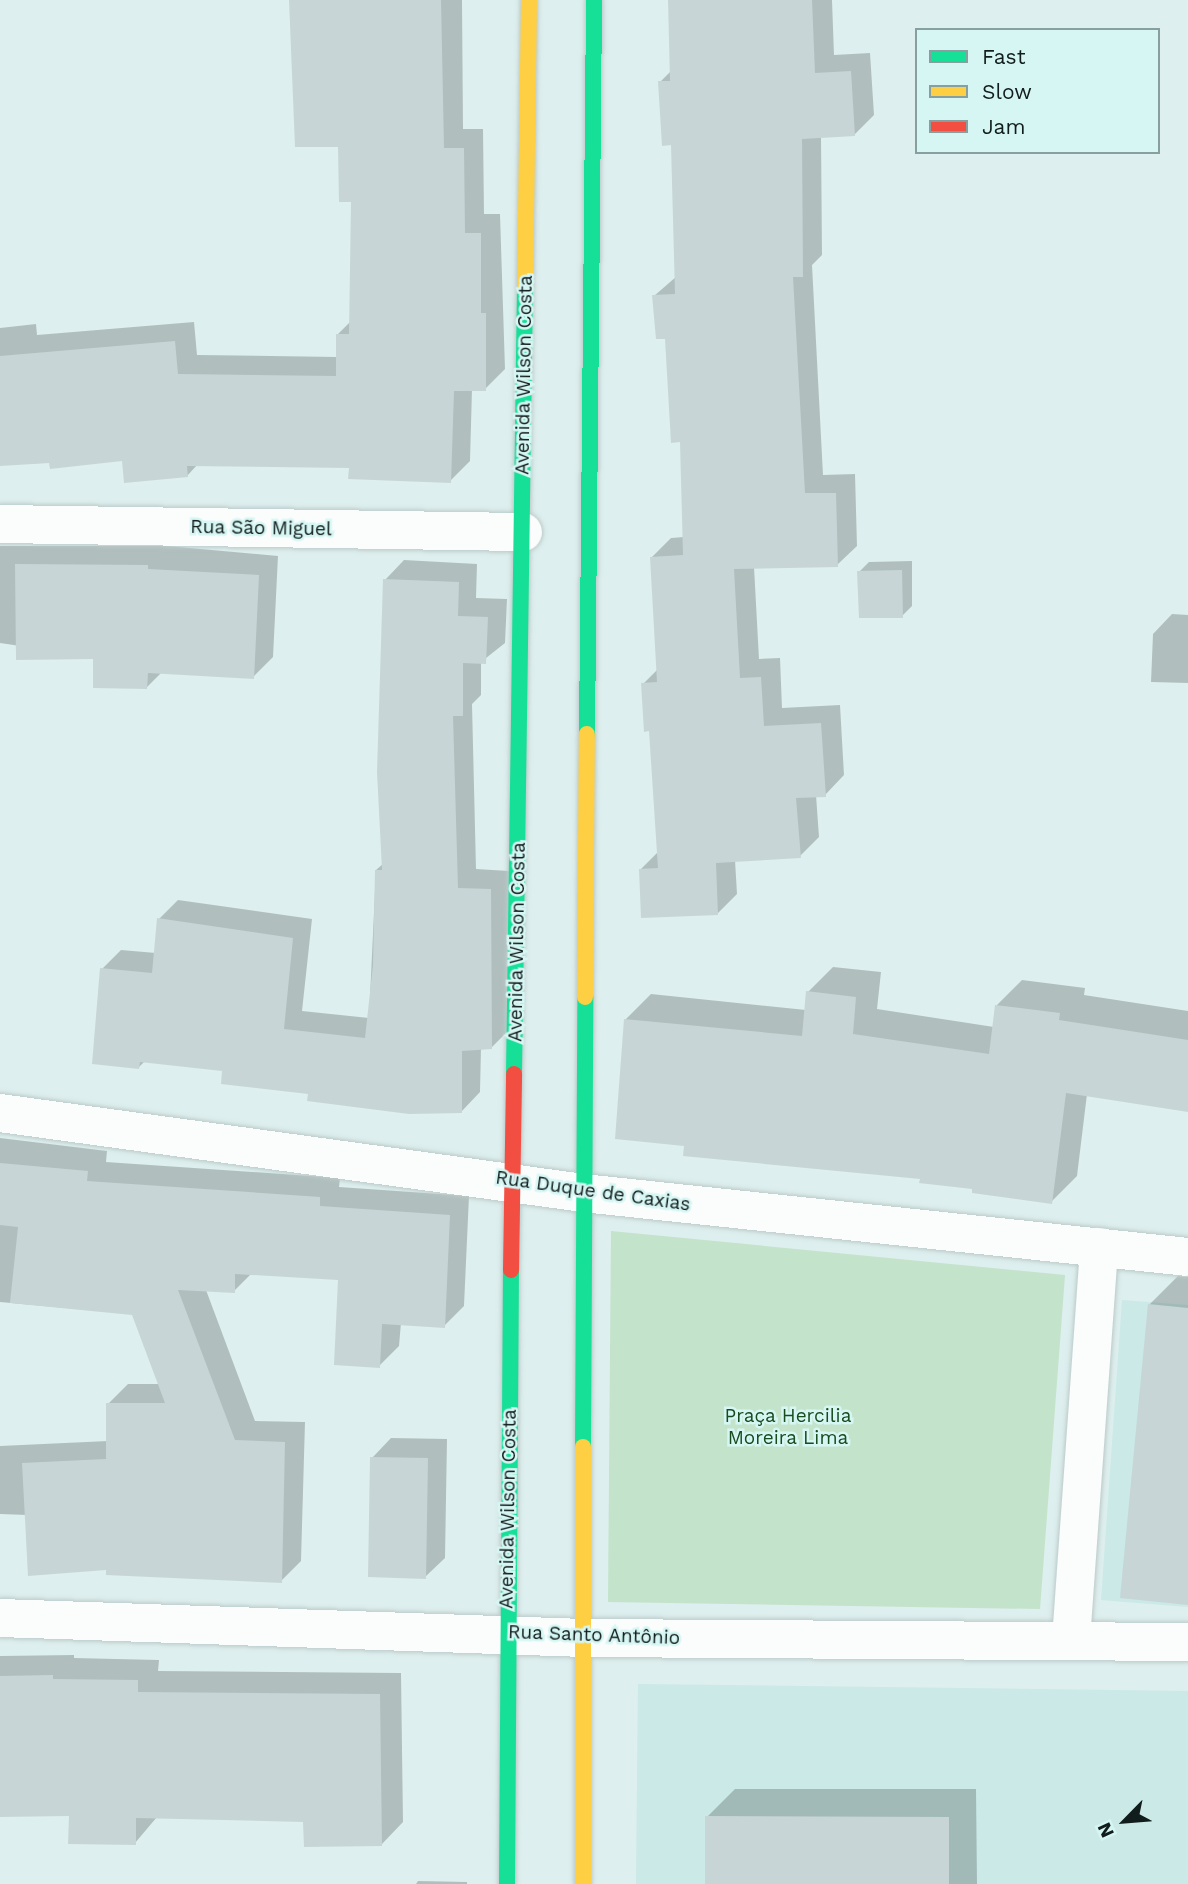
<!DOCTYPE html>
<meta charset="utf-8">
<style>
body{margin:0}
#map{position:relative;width:1188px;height:1884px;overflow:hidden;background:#ddefee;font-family:"Work Sans",sans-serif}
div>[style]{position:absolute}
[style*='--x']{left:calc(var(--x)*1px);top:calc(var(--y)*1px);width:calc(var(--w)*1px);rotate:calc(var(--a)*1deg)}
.built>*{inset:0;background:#cae9e7}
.green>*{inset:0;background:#c3e3cb}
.shadow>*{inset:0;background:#0003}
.building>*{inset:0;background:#c7d5d6}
.roads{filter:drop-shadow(0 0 2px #bccac9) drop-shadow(0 0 2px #bccac9)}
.street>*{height:38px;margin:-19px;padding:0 19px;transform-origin:19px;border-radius:19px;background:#fafdfc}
.fast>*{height:16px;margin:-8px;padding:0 8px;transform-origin:8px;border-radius:8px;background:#16e098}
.slow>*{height:16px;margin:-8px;padding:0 8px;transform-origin:8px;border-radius:8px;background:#ffcf43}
.jam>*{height:16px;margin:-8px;padding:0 8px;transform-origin:8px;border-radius:8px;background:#f24e42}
span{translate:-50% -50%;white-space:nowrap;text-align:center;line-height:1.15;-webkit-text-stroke:5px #d6f6f4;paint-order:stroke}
.street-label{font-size:19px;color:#111d1c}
.park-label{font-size:19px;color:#174c1e}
.legend{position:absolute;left:915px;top:28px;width:245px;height:126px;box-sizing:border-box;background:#d6f6f4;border:2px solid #879f9e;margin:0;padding:9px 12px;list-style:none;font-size:21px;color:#111d1c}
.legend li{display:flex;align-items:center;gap:14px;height:35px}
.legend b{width:35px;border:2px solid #879f9e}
.north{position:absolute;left:1090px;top:1786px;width:70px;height:70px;-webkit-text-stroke:5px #d6f6f4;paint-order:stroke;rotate:245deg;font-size:19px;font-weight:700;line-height:28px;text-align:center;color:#111d1c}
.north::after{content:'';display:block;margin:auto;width:24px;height:32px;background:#111d1c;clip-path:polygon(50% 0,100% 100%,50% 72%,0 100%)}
</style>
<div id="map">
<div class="built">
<div style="clip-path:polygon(1122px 1300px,1188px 1305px,1188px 1607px,1101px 1600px)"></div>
<div style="clip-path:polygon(638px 1684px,1188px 1691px,1188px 1884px,636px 1884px)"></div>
</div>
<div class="green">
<div style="clip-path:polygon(611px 1231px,1065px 1275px,1040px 1609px,608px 1602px)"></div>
</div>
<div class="shadow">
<div style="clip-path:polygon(291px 0,462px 0,463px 129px,483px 129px,484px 214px,500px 214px,505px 369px,485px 389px,472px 389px,470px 461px,450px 481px,350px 467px,198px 464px,187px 476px,123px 459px,0 465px,0 328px,36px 324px,37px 335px,194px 322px,197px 355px,338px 357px,338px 334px,351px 321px,352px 200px,340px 145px)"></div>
<div style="clip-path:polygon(669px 0,832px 0,834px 55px,870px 53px,874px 115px,854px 135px,821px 136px,822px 255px,812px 265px,823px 475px,855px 474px,857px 546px,837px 565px,754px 567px,759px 659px,780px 658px,782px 708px,840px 705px,844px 775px,825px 795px,816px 795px,819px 837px,800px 856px,735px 860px,737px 894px,718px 913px,641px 869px,659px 851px,651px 729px,643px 684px,658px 669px,652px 557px,671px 538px,684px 537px,681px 440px,667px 337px,654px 296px,677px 276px,673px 144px,660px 82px,672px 70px)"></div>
<div style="clip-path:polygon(0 546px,167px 546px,278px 556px,273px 657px,253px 677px,162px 672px,147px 687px,95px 657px,0 643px)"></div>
<div style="clip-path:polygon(404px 560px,477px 564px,476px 598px,507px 599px,505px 643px,481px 662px,481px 695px,472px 704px,476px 869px,509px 871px,511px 1028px,492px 1047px,481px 1048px,480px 1092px,461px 1112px,310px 1092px,224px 1070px,145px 1061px,139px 1067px,102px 969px,121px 950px,156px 953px,159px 919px,178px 900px,312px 919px,302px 1011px,369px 1018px,376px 870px,384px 863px,385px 580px)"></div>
<div style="clip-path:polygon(912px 561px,912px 606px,902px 616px,859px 572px,869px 562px)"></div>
<div style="clip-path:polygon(1172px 614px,1188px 615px,1188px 683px,1151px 682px,1153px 634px)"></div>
<div style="clip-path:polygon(833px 967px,881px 972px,877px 1009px,994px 1027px,997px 1005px,1022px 980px,1085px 988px,1084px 995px,1188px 1011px,1188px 1110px,1087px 1094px,1077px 1176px,1051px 1202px,922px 1177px,685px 1144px,625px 1020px,651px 994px,806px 1010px,808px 992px)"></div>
<div style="clip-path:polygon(0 1138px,107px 1151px,106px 1162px,340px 1178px,339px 1187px,469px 1196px,464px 1306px,444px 1326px,401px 1323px,399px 1346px,379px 1366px,340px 1278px,252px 1273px,234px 1291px,206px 1290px,255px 1421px,305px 1422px,301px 1561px,281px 1581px,107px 1569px,27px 1515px,0 1514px,0 1446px,108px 1441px,108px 1404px,128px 1384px,160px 1384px,133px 1314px,0 1302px)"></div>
<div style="clip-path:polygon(1178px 1276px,1188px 1277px,1188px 1603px,1150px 1304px)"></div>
<div style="clip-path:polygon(391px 1438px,447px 1439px,445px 1558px,425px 1577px,372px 1458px)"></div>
<div style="clip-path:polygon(74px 1655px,74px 1658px,159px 1660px,158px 1671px,401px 1673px,403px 1822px,382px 1844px,305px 1820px,157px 1817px,135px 1843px,70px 1814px,0 1816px,0 1656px)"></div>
<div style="clip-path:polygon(735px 1789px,976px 1789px,977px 1884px,707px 1884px,707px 1817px)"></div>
<div style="clip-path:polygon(418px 1881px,467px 1882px,467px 1884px,416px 1884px)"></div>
</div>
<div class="building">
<div style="clip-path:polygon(289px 0,441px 0,444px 148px,464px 148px,465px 233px,481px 233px,481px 313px,486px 313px,486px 391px,454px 391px,451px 483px,348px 479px,349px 468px,187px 466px,188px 477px,124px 483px,122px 461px,50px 469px,49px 463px,0 466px,0 356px,175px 341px,178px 374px,336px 376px,336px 334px,349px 334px,351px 202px,339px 202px,338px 147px,295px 147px)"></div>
<div style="clip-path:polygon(668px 0,812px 0,815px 73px,851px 71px,855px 136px,802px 139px,803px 277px,793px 277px,805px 493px,836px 493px,838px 567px,734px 569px,740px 678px,761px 677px,764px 726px,821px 723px,826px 797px,796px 798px,801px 858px,716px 863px,718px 915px,641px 918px,639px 869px,658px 868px,649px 731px,644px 732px,641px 683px,657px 682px,650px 557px,683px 555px,680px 442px,671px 443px,665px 339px,656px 339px,652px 295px,675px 294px,671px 145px,662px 146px,658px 81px,670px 81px)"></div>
<div style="clip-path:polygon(15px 564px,148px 565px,148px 569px,259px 575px,254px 679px,148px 673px,147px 689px,93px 688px,93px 659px,16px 660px)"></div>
<div style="clip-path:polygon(902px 570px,903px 618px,859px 618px,857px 571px)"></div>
<div style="clip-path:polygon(383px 579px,459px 582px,458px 616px,488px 617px,486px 664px,463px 663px,463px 716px,453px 716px,458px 888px,491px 889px,492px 1049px,462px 1051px,462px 1113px,409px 1114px,307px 1101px,308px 1094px,221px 1084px,222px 1071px,140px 1062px,139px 1069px,92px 1064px,100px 968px,152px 973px,157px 918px,293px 938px,284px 1029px,365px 1038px,373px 965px,375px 870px,382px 870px,377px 772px)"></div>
<div style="clip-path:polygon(806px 991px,856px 997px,853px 1034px,989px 1054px,995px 1005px,1060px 1013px,1059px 1020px,1188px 1040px,1188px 1112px,1066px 1093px,1052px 1204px,972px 1193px,972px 1189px,919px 1183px,920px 1179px,683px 1156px,684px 1146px,615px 1139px,624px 1019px,802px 1036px)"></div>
<div style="clip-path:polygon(0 1163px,88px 1171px,87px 1181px,320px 1197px,320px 1206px,450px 1215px,445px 1328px,382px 1324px,380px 1368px,334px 1365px,338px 1280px,235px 1274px,235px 1293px,178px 1290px,235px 1440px,285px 1442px,282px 1583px,106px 1575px,106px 1570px,28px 1576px,22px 1463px,106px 1459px,106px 1403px,165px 1403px,132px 1315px,10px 1303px,18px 1227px,0 1225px)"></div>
<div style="clip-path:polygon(1148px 1304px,1188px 1308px,1188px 1605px,1120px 1598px)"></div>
<div style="clip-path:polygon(370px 1457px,428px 1458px,426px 1579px,368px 1577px)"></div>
<div style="clip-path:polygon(53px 1675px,53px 1679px,138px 1680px,138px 1692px,380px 1694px,382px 1846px,304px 1847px,303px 1822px,136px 1818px,136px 1845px,68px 1844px,69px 1816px,0 1817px,0 1676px)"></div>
<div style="clip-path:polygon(705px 1816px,949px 1817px,949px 1884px,705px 1884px)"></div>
</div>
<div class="roads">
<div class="street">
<div style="--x:0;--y:524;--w:523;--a:0.88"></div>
<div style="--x:0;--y:1113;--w:588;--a:7.81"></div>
<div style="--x:583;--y:1193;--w:608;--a:6.04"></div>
<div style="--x:0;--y:1618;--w:585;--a:1.96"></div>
<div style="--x:585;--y:1638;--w:603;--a:0.38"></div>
<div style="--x:1071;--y:1640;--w:394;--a:-85.9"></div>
</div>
<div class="fast">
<div style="--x:587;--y:734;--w:734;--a:-89.45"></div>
<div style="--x:514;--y:1074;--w:786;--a:-89.2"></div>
<div style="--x:583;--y:1447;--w:450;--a:-89.7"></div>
<div style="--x:507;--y:1884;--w:614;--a:-89.63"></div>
</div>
<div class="slow">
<div style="--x:525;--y:288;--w:288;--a:-89.2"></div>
<div style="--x:585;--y:997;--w:263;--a:-89.6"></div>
<div style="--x:583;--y:1447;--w:437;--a:90"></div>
</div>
<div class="jam">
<div style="--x:511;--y:1270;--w:196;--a:-89.1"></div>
</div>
</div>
<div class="street-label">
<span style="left:524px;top:375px;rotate:-89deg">Avenida Wilson Costa</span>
<span style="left:261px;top:528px;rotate:1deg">Rua São Miguel</span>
<span style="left:517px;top:942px;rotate:-89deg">Avenida Wilson Costa</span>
<span style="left:593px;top:1191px;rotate:8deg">Rua Duque de Caxias</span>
<span style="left:508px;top:1509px;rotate:-89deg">Avenida Wilson Costa</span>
<span style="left:594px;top:1635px;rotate:2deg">Rua Santo Antônio</span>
</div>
<div class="park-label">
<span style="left:788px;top:1427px">Praça Hercilia<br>Moreira Lima</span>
</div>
<ul class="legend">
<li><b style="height:9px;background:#16e098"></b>Fast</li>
<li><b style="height:9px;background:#ffcf43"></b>Slow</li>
<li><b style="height:9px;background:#f24e42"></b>Jam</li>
</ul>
<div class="north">N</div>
</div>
